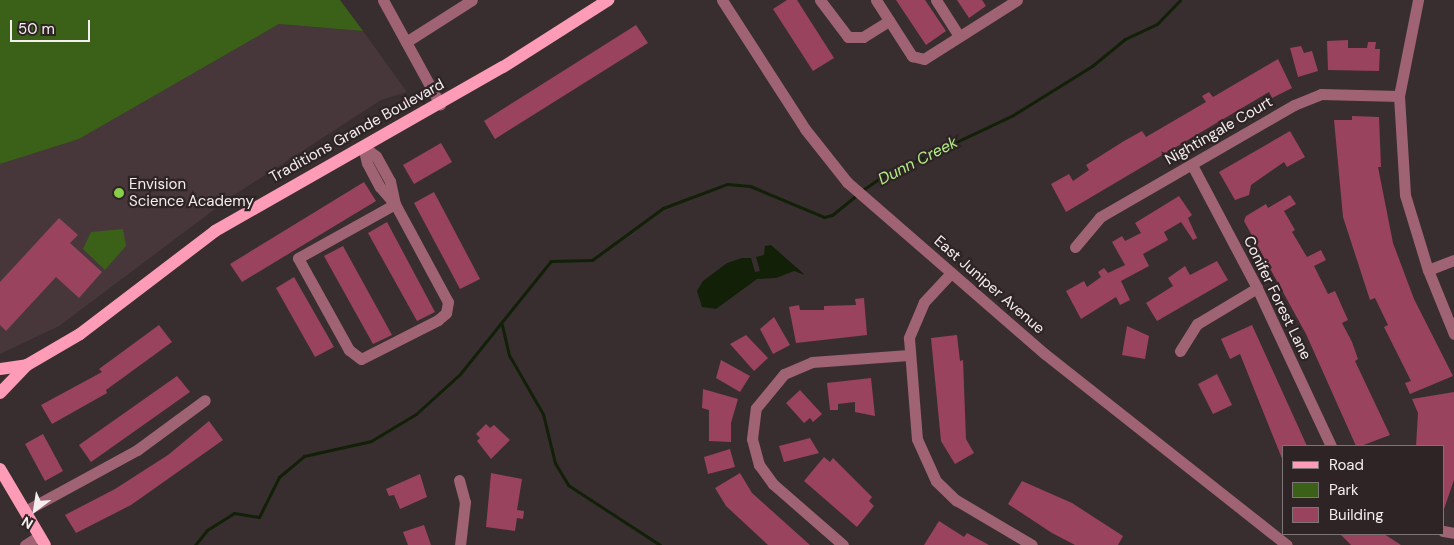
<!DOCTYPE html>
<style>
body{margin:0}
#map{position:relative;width:1454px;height:545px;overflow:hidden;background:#382e30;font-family:"DM Sans",sans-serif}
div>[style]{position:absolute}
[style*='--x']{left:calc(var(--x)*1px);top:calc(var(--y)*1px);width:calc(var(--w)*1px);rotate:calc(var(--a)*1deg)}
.built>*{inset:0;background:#47363a}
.green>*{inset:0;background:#3b6118}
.water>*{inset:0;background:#122007}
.stream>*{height:3px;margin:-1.5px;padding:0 1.5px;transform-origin:1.5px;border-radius:1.5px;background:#122007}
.building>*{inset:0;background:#99435f}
.minor>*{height:11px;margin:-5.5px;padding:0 5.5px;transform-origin:5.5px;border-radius:5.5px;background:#9f6373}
.major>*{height:12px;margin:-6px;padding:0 6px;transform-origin:6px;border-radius:6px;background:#fe9bb7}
.dots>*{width:14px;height:14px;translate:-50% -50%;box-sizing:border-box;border:2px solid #2e2426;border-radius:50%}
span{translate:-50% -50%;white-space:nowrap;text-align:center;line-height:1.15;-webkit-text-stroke:4.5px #2e2426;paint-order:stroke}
.street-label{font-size:15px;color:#f5eeef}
.poi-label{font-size:15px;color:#f5eeef}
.left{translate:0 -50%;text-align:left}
.water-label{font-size:16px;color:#b2ed85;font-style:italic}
.legend{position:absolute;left:1282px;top:445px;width:162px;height:90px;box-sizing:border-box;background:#2e2426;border:1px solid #7e7576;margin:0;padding:6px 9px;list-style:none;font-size:15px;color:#f5eeef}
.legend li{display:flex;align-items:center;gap:10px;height:25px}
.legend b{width:25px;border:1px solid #7e7576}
.north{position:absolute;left:10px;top:485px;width:50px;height:50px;-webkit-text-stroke:4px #2e2426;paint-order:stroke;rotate:211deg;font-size:14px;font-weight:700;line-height:20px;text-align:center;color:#f5eeef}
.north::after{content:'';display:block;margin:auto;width:18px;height:22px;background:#f5eeef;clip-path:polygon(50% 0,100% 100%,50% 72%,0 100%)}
.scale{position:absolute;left:10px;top:20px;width:80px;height:22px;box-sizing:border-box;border:2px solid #f5eeef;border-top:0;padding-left:6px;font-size:15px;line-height:18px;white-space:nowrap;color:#f5eeef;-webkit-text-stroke:4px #2e2426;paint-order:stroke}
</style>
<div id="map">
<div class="built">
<div style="clip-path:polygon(279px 24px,363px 31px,407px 92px,381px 100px,231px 197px,59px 326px,0 354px,0 164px,79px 139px)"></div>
</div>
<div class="green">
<div style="clip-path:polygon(0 0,340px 0,363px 31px,279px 24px,79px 139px,0 164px)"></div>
<div style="clip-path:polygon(123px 229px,126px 246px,105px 270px,83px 249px,91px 232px)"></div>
</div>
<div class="water">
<div style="clip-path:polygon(771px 245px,805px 275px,794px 271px,776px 278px,757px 279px,716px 309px,702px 307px,697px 291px,703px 281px,727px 263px,742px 258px,751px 258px,755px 272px,760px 271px,756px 257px,764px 255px,765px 246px)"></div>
</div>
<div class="stream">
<div style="--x:861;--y:191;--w:25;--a:-34"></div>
<div style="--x:882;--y:177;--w:145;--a:-25.3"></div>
<div style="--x:1013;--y:115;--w:93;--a:-31.8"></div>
<div style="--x:1092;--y:66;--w:43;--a:-39.3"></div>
<div style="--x:1125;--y:39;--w:35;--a:-25"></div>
<div style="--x:1157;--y:24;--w:33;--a:-46"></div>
<div style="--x:502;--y:325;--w:31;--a:77"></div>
<div style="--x:509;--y:355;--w:68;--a:60"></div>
<div style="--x:543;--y:414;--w:50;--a:76.2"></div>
<div style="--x:555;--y:463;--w:26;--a:59"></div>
<div style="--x:568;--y:485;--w:110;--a:33.1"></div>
<div style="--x:195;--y:545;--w:19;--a:-51"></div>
<div style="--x:207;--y:530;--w:32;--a:-32"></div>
<div style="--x:234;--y:513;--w:25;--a:9"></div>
<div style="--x:259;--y:517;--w:45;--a:-63.4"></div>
<div style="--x:279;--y:477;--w:33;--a:-40"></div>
<div style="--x:304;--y:456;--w:69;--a:-12.6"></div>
<div style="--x:371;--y:441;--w:52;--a:-31"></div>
<div style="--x:416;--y:414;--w:59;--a:-42.3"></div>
<div style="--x:460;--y:374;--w:145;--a:-51.2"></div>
<div style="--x:551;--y:261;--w:41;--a:-1.4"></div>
<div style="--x:592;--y:260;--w:88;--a:-36.2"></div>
<div style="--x:663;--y:208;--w:68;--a:-20.6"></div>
<div style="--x:727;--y:184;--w:23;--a:5"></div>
<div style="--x:750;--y:186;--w:80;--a:22.7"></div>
<div style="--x:824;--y:217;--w:8;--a:-14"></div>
<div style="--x:832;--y:215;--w:32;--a:-39"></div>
</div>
<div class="building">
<div style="clip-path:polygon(787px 0,797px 0,834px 58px,813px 71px,773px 9px)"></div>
<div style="clip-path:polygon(896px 0,925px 0,946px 31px,926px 45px)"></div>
<div style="clip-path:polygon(957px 0,982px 0,986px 6px,969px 18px)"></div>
<div style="clip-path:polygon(636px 25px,648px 43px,495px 139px,484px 121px)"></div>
<div style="clip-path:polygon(1348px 40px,1348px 48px,1367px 48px,1368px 42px,1376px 42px,1375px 49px,1380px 49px,1379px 71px,1328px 70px,1327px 41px)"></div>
<div style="clip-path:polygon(1301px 46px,1304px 53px,1312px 51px,1318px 71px,1298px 77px,1290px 48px)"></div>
<div style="clip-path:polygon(1278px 59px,1292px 88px,1272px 98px,1269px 92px,1066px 212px,1051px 184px,1069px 174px,1073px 181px,1089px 170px,1086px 165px,1124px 141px,1142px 131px,1146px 137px,1206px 102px,1202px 96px,1209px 92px,1213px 97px)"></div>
<div style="clip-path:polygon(1352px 116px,1379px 117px,1381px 167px,1378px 167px,1393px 243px,1414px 299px,1453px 376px,1410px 394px,1405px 383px,1411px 381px,1384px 327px,1388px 325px,1375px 298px,1370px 300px,1343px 217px,1334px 120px,1352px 120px)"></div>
<div style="clip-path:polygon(1290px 131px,1305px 157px,1287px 167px,1284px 162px,1251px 185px,1249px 195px,1235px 200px,1219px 172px)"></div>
<div style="clip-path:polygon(441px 143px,452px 162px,414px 184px,403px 165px)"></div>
<div style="clip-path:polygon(364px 182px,376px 201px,242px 282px,230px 264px)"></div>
<div style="clip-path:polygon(434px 192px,480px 279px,460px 289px,414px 203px)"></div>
<div style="clip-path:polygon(1290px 195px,1296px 204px,1284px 211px,1295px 230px,1292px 232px,1307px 257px,1321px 250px,1326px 260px,1314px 266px,1328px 294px,1335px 291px,1348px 320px,1342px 323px,1352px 342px,1358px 359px,1355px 361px,1390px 435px,1361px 446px,1356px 446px,1306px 334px,1244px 221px,1246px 216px,1266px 204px,1268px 208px)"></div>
<div style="clip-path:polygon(1179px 196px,1192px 215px,1188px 218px,1197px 238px,1193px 240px,1181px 222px,1164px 232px,1168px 240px,1143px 254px,1149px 266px,1121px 281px,1130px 300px,1120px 305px,1116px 297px,1081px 319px,1066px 291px,1084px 281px,1087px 287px,1101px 277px,1098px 272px,1104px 268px,1108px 273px,1125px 265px,1112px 242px,1122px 236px,1125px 241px,1141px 233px,1135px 223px)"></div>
<div style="clip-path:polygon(59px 218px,78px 235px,70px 243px,102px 272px,79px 298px,56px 277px,6px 331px,0 325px,0 282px)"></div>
<div style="clip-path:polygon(387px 222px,435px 312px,417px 321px,368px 233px)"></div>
<div style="clip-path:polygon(343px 246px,392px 335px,373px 344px,324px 256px)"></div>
<div style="clip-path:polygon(1217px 261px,1228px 280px,1157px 321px,1146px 303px,1173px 286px,1168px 278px,1185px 266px,1190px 275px)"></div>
<div style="clip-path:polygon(294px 277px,334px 347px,315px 357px,276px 288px)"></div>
<div style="clip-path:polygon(864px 298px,867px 335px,796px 343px,789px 307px,799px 305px,800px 310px,824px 310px,824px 306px,856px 305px,855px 299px)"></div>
<div style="clip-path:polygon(774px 317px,790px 345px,773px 354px,760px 329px)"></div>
<div style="clip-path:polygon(159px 325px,172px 342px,106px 390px,107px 393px,52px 424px,41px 405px,102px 372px,99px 369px)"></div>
<div style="clip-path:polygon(1252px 325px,1307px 446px,1283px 446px,1283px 461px,1240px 354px,1230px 359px,1221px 339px)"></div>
<div style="clip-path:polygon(1127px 326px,1149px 336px,1145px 359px,1122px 355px)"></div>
<div style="clip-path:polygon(746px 335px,768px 358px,754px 371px,730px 344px)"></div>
<div style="clip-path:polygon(957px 335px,960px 361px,963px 360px,966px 439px,974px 453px,955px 464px,941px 441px,931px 338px)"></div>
<div style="clip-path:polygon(721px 360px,750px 376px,740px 392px,716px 378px)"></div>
<div style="clip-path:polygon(1217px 374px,1232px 405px,1213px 414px,1198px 384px)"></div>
<div style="clip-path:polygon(177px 376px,190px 392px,91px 462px,79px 445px)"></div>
<div style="clip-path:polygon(871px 378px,875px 416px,855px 412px,855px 402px,838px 404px,838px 410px,830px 410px,827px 383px)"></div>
<div style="clip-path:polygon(703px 389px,738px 399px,731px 423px,731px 442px,709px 441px,709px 410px,702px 408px)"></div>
<div style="clip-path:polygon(800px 390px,822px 414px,813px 422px,810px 418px,804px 423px,786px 403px)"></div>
<div style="clip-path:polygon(1454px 392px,1454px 480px,1444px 509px,1443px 446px,1416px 446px,1418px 413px,1412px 399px)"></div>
<div style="clip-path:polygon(209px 421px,223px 440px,131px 505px,76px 533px,65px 515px,115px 489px,168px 455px)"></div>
<div style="clip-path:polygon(486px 424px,490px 428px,494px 425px,510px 440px,491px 459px,477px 441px,480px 438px,476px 434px)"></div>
<div style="clip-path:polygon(43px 434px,63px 471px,45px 481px,25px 444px)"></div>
<div style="clip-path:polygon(810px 438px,819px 453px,784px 462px,779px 446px)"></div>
<div style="clip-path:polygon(730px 449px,735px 467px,708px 474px,704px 457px)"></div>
<div style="clip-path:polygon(824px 457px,830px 462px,833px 458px,872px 497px,869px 501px,874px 506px,857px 527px,804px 481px)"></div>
<div style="clip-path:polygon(491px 473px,522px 479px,517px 510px,524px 511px,523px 519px,517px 518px,515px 531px,486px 527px)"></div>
<div style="clip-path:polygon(740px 473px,752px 493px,810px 545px,768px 545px,726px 506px,715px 488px)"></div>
<div style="clip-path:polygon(420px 474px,427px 497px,400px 509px,394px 495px,389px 496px,386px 489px)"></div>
<div style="clip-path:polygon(1022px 481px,1072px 503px,1123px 536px,1118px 545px,1075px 545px,1052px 533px,1008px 504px)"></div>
<div style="clip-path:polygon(939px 521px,964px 537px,967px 533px,989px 545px,924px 545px)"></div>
<div style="clip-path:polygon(424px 525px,431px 545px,408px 545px,403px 532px)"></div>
<div style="clip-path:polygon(1340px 534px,1384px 534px,1401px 545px,1351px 545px)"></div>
</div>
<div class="minor">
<div style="--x:383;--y:0;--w:119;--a:61.3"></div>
<div style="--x:722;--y:0;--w:153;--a:57.2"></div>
<div style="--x:805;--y:129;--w:68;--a:51.6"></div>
<div style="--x:847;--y:182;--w:262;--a:41"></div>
<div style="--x:1045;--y:354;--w:308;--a:38.3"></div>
<div style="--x:820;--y:0;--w:46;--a:52.9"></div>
<div style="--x:848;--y:37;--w:15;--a:0"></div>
<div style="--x:863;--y:37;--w:31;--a:-32"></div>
<div style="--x:876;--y:0;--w:67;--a:57.3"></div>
<div style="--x:912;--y:56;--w:12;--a:14"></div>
<div style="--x:924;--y:59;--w:110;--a:-32.4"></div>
<div style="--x:936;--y:0;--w:43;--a:57.4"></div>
<div style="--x:1418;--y:0;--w:98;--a:101.2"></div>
<div style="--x:1399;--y:96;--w:99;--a:86.5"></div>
<div style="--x:1405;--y:195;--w:78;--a:73"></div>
<div style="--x:1428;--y:270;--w:69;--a:67.9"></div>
<div style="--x:406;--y:42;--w:78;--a:-32.5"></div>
<div style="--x:363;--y:146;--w:17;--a:77"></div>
<div style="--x:367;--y:163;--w:27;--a:62"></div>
<div style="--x:380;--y:187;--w:23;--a:49"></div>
<div style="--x:395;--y:204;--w:111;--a:61.6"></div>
<div style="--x:448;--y:302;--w:11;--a:100"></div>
<div style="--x:446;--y:313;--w:11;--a:139"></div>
<div style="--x:438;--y:320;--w:86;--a:153.1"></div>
<div style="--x:361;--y:359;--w:15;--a:-143"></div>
<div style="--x:349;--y:350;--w:105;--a:-119"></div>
<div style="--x:298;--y:258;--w:111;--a:-29.1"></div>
<div style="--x:363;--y:146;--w:16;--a:38"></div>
<div style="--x:376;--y:156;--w:29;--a:61"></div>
<div style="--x:390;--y:181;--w:24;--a:78"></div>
<div style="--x:1192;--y:165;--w:139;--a:62.1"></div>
<div style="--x:1257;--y:288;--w:174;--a:64.9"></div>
<div style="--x:1075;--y:247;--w:39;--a:-50"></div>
<div style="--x:1100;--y:217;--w:224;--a:-30"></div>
<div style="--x:1294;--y:105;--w:29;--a:-22"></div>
<div style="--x:1321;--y:94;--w:78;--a:1.5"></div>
<div style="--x:1428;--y:270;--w:28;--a:-21"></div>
<div style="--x:951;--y:273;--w:40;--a:133"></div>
<div style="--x:924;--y:302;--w:39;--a:113"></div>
<div style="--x:909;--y:338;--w:101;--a:85.5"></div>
<div style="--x:917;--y:439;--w:46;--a:65.7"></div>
<div style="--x:936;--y:481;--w:28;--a:44"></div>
<div style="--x:956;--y:500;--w:88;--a:30.6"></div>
<div style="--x:1180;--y:351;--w:32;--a:-58"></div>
<div style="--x:1197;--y:324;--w:70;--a:-31"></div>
<div style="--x:459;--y:480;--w:23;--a:75"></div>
<div style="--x:465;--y:502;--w:43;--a:96.6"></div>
<div style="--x:25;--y:511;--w:128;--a:-28.6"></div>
<div style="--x:137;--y:450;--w:84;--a:-36.3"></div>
<div style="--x:1443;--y:531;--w:11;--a:10"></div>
<div style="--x:25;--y:545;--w:17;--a:-33"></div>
<div style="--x:843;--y:545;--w:93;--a:-138.9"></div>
<div style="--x:773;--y:484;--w:24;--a:-126"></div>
<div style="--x:759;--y:465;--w:27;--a:-105"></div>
<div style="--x:752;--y:439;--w:31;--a:-83"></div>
<div style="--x:756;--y:408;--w:44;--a:-50.5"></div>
<div style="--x:784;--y:374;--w:30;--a:-23"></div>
<div style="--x:812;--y:362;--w:97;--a:-4.1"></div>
</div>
<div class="major">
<div style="--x:0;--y:369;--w:27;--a:-8"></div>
<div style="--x:0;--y:393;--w:39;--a:-46"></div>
<div style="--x:27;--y:365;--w:61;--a:-30.3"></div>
<div style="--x:80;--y:334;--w:170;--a:-37.3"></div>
<div style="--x:215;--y:231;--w:331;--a:-29.7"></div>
<div style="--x:503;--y:67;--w:125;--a:-32.5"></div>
<div style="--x:0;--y:469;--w:88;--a:59.4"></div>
</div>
<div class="dots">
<div style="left:119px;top:193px;background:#88cf49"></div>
</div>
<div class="street-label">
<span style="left:357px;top:131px;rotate:-29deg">Traditions Grande Boulevard</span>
<span style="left:1219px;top:131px;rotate:-30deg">Nightingale Court</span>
<span style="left:989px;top:285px;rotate:41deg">East Juniper Avenue</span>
<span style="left:1277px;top:298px;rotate:64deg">Conifer Forest Lane</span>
</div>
<div class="poi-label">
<span class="left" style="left:129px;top:193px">Envision<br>Science Academy</span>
</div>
<div class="water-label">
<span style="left:918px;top:161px;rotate:-27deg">Dunn Creek</span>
</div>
<ul class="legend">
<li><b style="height:6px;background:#fe9bb7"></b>Road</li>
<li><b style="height:14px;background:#3b6118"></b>Park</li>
<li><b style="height:14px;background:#99435f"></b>Building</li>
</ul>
<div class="north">N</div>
<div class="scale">50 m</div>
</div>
